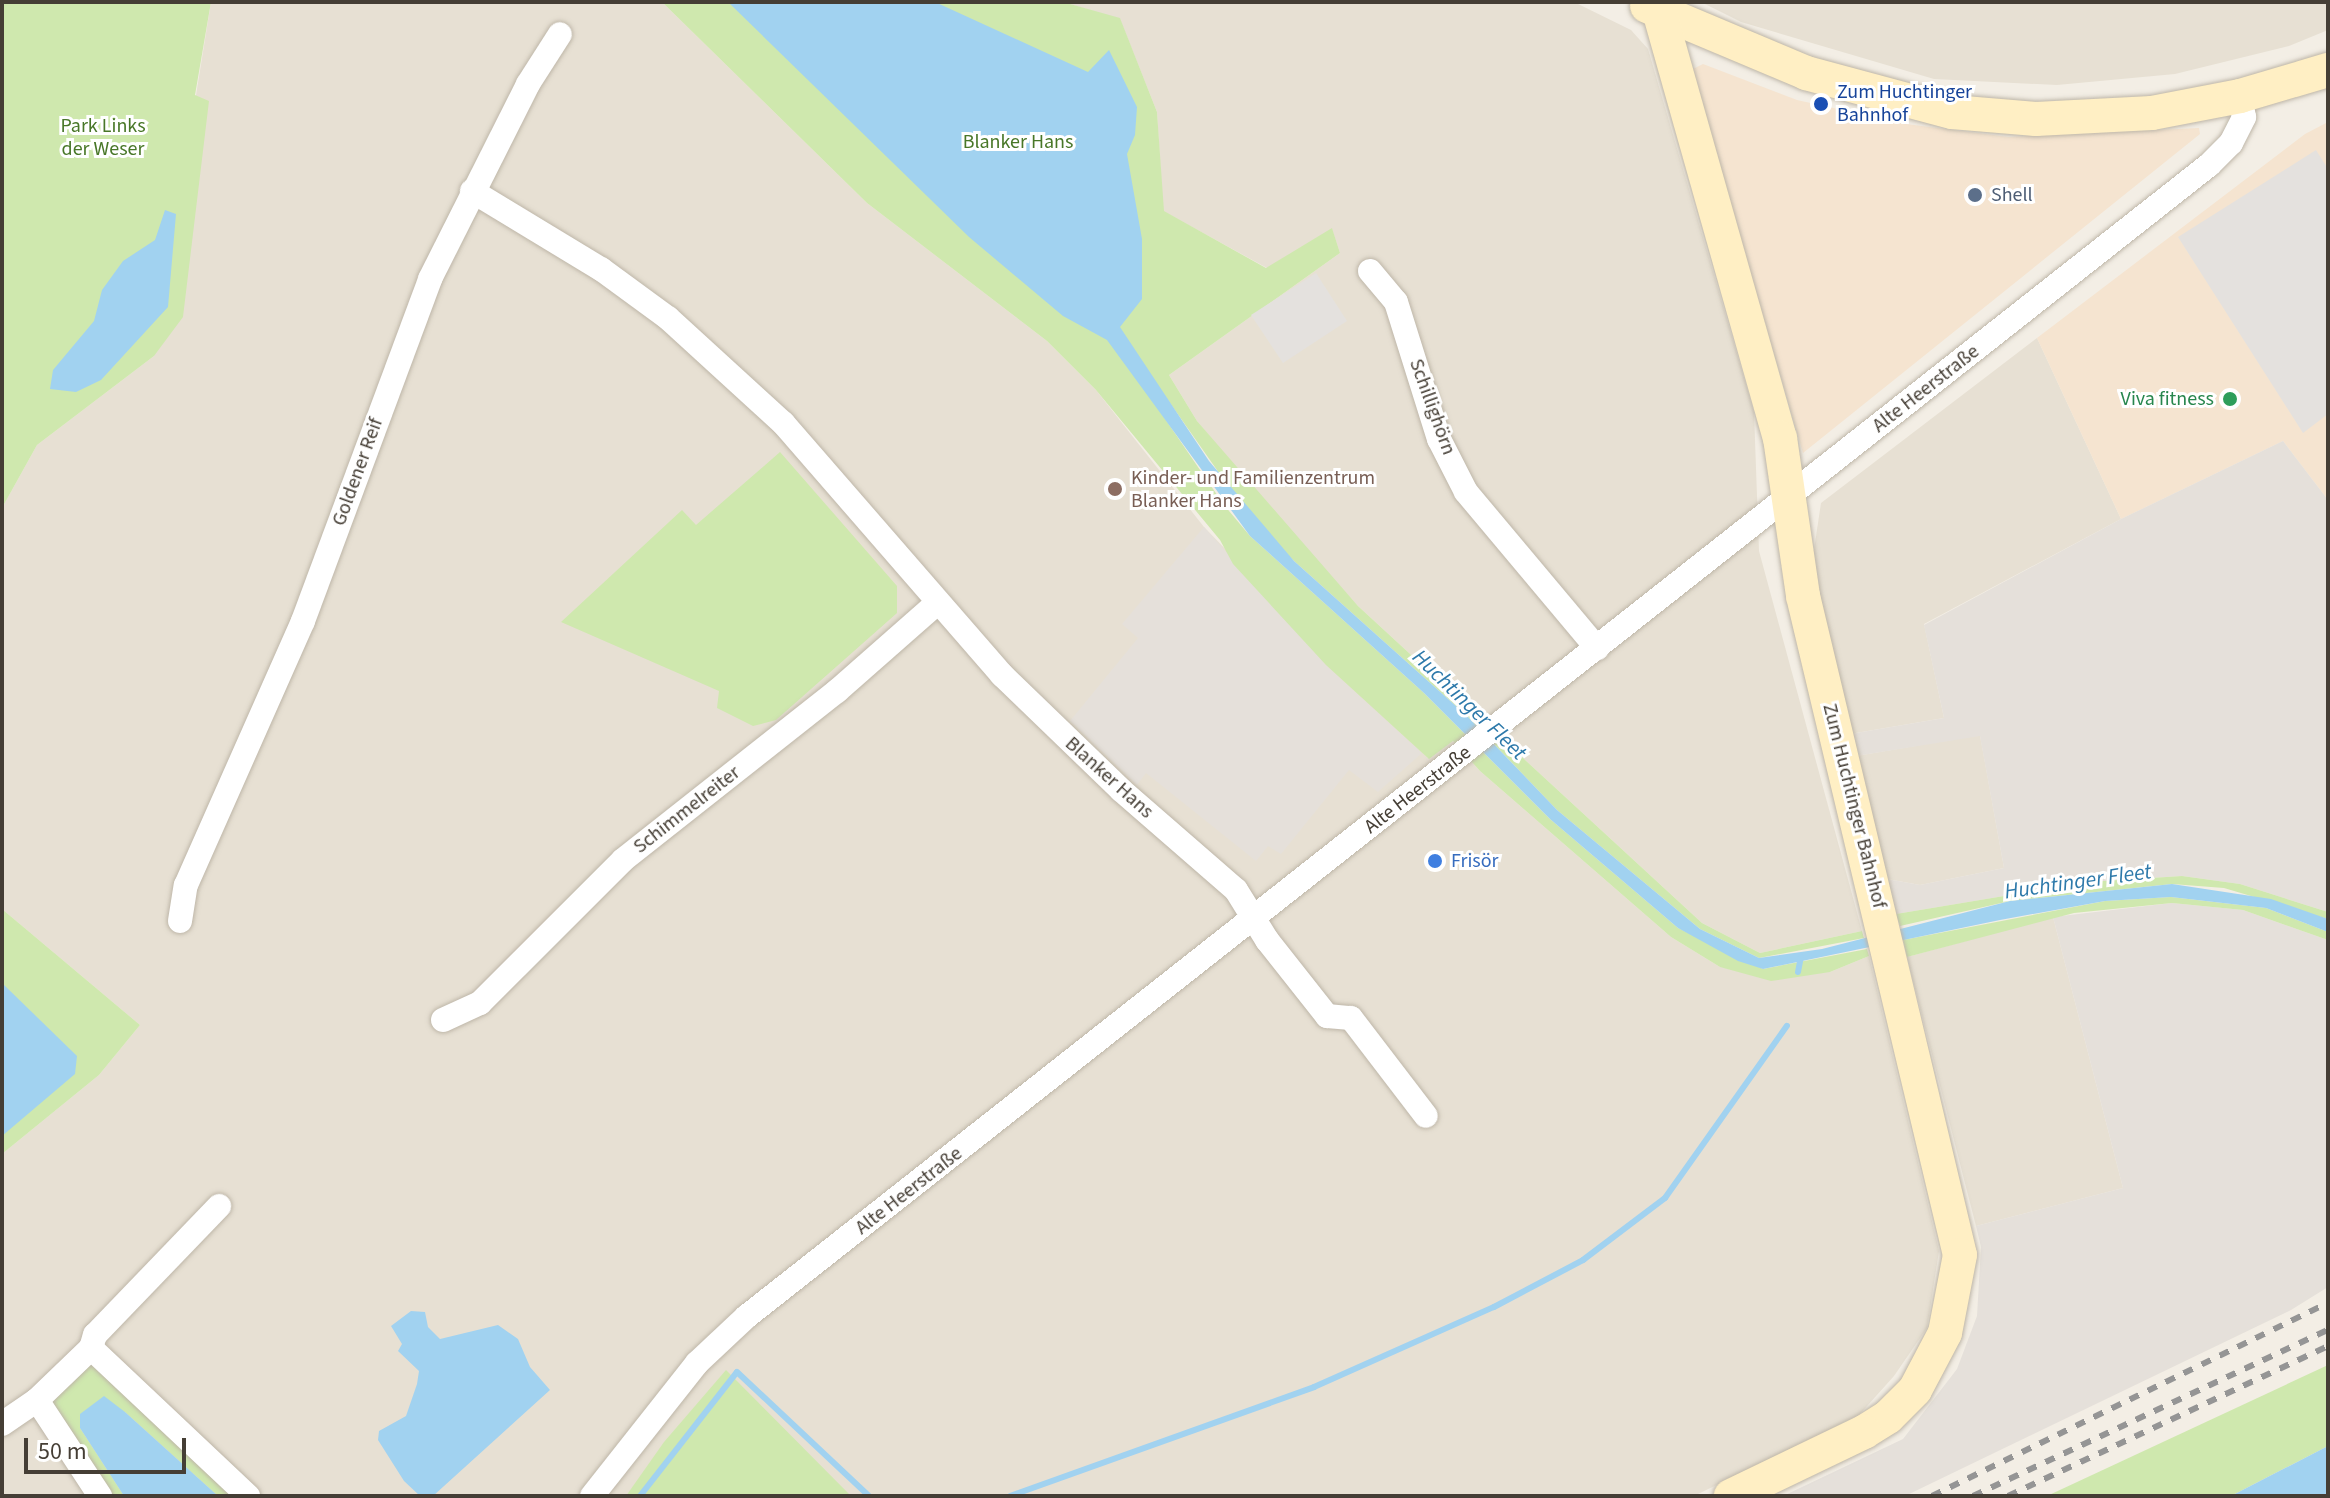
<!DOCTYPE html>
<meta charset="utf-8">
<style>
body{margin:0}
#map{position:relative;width:2330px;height:1498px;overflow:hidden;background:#f3eee5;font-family:"Source Sans 3",sans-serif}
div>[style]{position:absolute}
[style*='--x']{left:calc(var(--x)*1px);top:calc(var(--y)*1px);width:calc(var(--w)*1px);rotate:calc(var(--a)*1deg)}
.residential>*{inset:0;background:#e7e0d3}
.commercial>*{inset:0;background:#f5e4d0}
.industrial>*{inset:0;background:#e5e0da}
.green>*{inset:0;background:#cfe8ae}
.parking>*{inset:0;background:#e4e1de}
.water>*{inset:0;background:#a1d2f0}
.stream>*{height:6px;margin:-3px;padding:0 3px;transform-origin:3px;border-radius:3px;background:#a1d2f0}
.roads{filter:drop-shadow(0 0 2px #beb6a8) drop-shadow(0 0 2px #beb6a8)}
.street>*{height:24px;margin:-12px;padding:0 12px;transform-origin:12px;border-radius:12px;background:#fff}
.secondary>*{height:34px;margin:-17px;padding:0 17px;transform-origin:17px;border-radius:17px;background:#ffefc4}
.rail>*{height:6px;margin-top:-3px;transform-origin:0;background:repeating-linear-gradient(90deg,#959595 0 10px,transparent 0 20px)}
.dots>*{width:22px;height:22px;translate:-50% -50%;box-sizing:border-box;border:4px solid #fff;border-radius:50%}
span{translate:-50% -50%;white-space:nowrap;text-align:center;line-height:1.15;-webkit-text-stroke:6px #fff;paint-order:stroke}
.transit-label{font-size:20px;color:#164399}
.left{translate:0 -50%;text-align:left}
.park-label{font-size:20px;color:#487728}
.service-label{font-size:20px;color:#4e5e75}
.street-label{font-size:20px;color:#453e35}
.leisure-label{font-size:20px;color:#27864d}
.right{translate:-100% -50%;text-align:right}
.education-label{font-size:20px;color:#785e54}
.shop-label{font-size:20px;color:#366cbe}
.water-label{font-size:22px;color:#2d79aa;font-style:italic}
.frame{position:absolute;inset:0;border:4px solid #453e35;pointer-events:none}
.scale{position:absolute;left:24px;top:1438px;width:162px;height:36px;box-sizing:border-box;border:4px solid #453e35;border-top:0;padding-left:10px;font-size:24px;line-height:28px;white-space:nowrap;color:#453e35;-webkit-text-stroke:6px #fff;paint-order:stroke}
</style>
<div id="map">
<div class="residential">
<div style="clip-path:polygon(211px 2px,662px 2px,867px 203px,1047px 341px,1096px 390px,1204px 527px,1428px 758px,1453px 741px,1480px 771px,1671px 937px,1720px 967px,1830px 972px,1869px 956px,1939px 1251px,1927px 1328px,1894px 1376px,1859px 1415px,1694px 1496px,2px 1496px,2px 1154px,99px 1075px,140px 1025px,2px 909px,2px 508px,37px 445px,154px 356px)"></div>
<div style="clip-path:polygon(1063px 2px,1574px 2px,1631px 30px,1648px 49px,1754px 412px,1759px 551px,1862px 931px,1760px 953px,1702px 923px,1358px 606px,1259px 496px,1197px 421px,1169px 375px,1340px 253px,1332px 229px,1267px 268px,1163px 211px,1157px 112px,1120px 19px)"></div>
<div style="clip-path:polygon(1701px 2px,2328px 2px,2328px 30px,2289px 46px,2175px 74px,2057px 85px,1934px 79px,1741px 22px)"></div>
<div style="clip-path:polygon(2037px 338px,2121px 519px,1924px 624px,1944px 718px,1850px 734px,1810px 576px,1821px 503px)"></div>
<div style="clip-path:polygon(1980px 735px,2004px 868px,1920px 885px,1887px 879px,1856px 756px)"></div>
<div style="clip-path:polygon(2053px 917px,2123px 1188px,1976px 1226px,1907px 957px)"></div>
</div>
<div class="commercial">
<div style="clip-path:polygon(1703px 64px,1797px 100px,1906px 124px,2009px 137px,2199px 128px,2200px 134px,1803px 453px,1697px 91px,1693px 69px)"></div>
<div style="clip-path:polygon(2328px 122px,2328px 500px,2283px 441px,2121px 519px,2037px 338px,2305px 134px)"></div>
</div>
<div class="industrial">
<div style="clip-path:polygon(2283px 441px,2328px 500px,2328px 912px,2240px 884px,2182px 876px,2088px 882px,1896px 914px,1887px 879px,1920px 885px,2004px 868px,1980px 736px,1856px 756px,1850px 734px,1944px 718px,1924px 625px,2121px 519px)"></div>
<div style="clip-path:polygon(1204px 527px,1326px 665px,1422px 753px,1378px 792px,1349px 770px,1281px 854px,1268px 846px,1256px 861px,1146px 773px,1137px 785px,1070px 721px,1138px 638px,1122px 624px)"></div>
<div style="clip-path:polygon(2172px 903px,2243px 910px,2328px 940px,2328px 1287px,2291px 1310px,1905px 1496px,1783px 1496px,1903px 1439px,1957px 1369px,1977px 1316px,1981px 1247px,1976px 1226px,2123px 1188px,2053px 917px)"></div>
</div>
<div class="green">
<div style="clip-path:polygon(2px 2px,211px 2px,195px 95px,209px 101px,183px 317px,154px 356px,37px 445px,2px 508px)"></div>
<div style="clip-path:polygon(662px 2px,1063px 2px,1120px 18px,1157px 112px,1164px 211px,1266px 268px,1332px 228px,1340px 253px,1169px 375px,1197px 421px,1358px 606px,1702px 923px,1760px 953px,1862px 931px,1864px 938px,1759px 958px,1700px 929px,1557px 810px,1467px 716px,1294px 561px,1245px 510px,1156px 383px,1146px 391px,1224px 505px,1250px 536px,1424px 693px,1550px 819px,1678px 928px,1763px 969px,1867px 949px,1869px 956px,1830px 972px,1771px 981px,1720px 967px,1671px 937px,1480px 771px,1453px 741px,1429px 759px,1326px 665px,1233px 564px,1220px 540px,1096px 390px,1047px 341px,867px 203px)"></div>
<div style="clip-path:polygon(780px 452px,897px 586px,897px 613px,776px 720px,753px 726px,717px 708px,719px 691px,561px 622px,682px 510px,696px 525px)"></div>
<div style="clip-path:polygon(2182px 876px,2240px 884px,2328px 912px,2328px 919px,2224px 888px,2172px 884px,2010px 901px,1900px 926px,1896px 914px,2088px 882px)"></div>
<div style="clip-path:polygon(2171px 897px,2266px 908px,2328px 932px,2328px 940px,2243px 910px,2172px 903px,2074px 913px,1907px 957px,1903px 940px,2105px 901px)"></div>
<div style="clip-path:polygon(2px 909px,140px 1025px,99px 1075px,2px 1154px)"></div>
<div style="clip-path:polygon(91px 1364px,233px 1496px,218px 1496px,125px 1412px,80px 1428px,124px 1496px,110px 1496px,49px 1403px)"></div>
<div style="clip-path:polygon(2328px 1365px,2328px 1446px,2231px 1496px,2047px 1496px)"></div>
<div style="clip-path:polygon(726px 1370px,851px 1496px,626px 1496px,664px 1442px)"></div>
</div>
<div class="parking">
<div style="clip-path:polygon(2316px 150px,2328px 169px,2328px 414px,2303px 433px,2178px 237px)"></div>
<div style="clip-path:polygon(1316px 273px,1347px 321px,1283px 363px,1251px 315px)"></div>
</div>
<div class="water">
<div style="clip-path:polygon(728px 2px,935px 2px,1088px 72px,1109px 50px,1137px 107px,1135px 135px,1127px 154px,1142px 239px,1142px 299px,1120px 327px,1209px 461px,1294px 561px,1467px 716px,1557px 810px,1700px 929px,1759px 958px,1822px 949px,2010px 901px,2172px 884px,2271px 899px,2328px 919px,2328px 932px,2266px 908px,2171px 897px,2105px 901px,2000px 920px,1763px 969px,1738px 961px,1678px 928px,1550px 819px,1424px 693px,1250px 536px,1107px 340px,1063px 316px,969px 237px)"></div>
<div style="clip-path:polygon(165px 210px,176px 214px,168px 307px,101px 380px,76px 392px,50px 389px,53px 370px,94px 321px,102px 290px,123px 261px,155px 240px)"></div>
<div style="clip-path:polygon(2px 983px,77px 1056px,75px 1074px,2px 1136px)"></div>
<div style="clip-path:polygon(411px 1311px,425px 1312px,428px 1327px,440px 1339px,498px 1325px,518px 1339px,530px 1367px,550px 1390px,433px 1496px,420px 1496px,404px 1481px,378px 1440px,379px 1431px,406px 1416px,417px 1384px,419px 1371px,398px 1351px,402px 1344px,391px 1326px)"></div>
<div style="clip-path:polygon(104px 1396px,125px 1412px,218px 1496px,124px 1496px,80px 1428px,80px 1414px)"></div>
<div style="clip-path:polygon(2328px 1446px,2328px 1496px,2231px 1496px)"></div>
</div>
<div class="stream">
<div style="--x:1798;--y:972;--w:15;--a:-79"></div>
<div style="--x:640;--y:1496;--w:157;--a:-52"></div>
<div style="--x:737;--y:1372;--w:181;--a:43.2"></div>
<div style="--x:1010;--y:1496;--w:323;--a:-19.7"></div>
<div style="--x:1314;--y:1387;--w:197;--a:-24"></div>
<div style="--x:1494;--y:1307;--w:101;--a:-27.8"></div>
<div style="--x:1583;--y:1260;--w:103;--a:-37.1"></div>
<div style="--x:1665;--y:1198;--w:211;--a:-54.7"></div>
</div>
<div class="roads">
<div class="street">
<div style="--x:472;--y:191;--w:151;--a:31.2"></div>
<div style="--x:601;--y:269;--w:83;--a:36.2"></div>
<div style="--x:668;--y:318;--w:156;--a:42.4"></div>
<div style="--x:783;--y:423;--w:334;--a:49"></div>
<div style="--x:1002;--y:675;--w:165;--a:44"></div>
<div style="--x:1121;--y:790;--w:152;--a:41"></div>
<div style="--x:1236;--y:890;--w:59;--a:58.2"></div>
<div style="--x:1267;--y:940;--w:97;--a:51.7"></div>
<div style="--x:1327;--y:1016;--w:24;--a:5"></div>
<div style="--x:1351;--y:1018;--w:123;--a:52.6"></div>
<div style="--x:1370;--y:271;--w:40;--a:50"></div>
<div style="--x:1396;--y:302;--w:144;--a:72.6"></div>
<div style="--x:1439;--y:439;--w:59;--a:63"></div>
<div style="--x:1466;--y:492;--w:204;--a:50"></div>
<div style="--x:180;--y:921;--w:36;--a:-81"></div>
<div style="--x:186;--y:885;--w:289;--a:-66.1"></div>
<div style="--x:303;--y:621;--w:365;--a:-69.6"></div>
<div style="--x:430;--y:279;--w:218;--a:-63.3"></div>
<div style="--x:528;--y:84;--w:59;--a:-57.4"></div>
<div style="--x:443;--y:1020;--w:41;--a:-24.7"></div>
<div style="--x:480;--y:1003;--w:202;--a:-45"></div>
<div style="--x:623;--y:860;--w:273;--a:-38.3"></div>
<div style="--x:837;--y:691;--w:133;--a:-41.3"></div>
<div style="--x:91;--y:1348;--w:216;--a:43.3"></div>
<div style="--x:37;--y:1400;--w:115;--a:56.7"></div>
<div style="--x:2;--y:1424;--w:42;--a:-34.4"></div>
<div style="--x:37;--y:1400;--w:75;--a:-43.9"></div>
<div style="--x:91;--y:1348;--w:14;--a:-73"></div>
<div style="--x:95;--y:1335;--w:179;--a:-46.1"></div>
<div style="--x:592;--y:1496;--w:169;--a:-51.7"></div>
<div style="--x:697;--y:1363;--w:67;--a:-43.2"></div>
<div style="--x:746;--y:1317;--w:1862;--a:-38.22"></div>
<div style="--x:2209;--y:165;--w:31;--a:-45"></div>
<div style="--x:2231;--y:143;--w:29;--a:-63"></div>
<div style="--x:2244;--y:117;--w:21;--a:-101"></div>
</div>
<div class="secondary">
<div style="--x:1647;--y:6;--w:173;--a:22.8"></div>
<div style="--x:1806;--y:73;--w:151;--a:15"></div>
<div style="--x:1952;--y:112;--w:84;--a:4.8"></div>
<div style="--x:2036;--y:119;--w:116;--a:-3"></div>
<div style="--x:2152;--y:113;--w:90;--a:-10.9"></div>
<div style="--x:2240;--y:96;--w:92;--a:-16.5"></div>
<div style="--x:1659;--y:11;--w:444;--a:74.2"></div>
<div style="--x:1780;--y:438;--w:160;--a:81.7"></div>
<div style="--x:1803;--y:596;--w:677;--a:76.6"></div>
<div style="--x:1960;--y:1255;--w:79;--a:100.9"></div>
<div style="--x:1945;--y:1333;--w:64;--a:117.8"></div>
<div style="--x:1915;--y:1390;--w:38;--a:135"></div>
<div style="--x:1888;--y:1417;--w:28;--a:148"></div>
<div style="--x:1864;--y:1432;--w:148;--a:154.3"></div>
</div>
</div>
<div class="rail">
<div style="--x:1932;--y:1496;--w:441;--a:-26"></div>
<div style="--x:1973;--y:1496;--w:392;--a:-25.1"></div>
<div style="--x:2008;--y:1496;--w:353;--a:-25.1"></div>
</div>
<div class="dots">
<div style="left:1821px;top:104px;background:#1a4fb4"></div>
<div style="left:1975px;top:195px;background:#5c6f8a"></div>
<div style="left:2230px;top:399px;background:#2e9e5b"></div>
<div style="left:1115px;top:489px;background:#8d6e63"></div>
<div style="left:1435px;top:861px;background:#3f7fe0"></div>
</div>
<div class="transit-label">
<span class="left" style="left:1837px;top:104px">Zum Huchtinger<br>Bahnhof</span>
</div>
<div class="park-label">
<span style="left:103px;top:138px">Park Links<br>der Weser</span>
<span style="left:1018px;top:142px">Blanker Hans</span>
</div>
<div class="service-label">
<span class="left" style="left:1991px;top:195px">Shell</span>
</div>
<div class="street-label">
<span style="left:1926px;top:389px;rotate:-38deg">Alte Heerstraße</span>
<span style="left:1432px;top:407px;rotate:70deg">Schillighörn</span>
<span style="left:358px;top:472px;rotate:-70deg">Goldener Reif</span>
<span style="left:1109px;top:778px;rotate:42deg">Blanker Hans</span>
<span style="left:1418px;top:790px;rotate:-38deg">Alte Heerstraße</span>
<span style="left:1854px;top:806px;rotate:76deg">Zum Huchtinger Bahnhof</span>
<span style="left:687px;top:810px;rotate:-38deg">Schimmelreiter</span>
<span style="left:909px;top:1191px;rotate:-38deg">Alte Heerstraße</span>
</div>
<div class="leisure-label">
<span class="right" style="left:2214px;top:399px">Viva fitness</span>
</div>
<div class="education-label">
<span class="left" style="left:1131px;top:490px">Kinder- und Familienzentrum<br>Blanker Hans</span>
</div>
<div class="shop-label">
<span class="left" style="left:1451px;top:861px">Frisör</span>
</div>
<div class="water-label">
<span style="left:1469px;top:705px;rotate:44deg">Huchtinger Fleet</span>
<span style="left:2078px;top:882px;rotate:-8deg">Huchtinger Fleet</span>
</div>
<div class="frame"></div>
<div class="scale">50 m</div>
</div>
